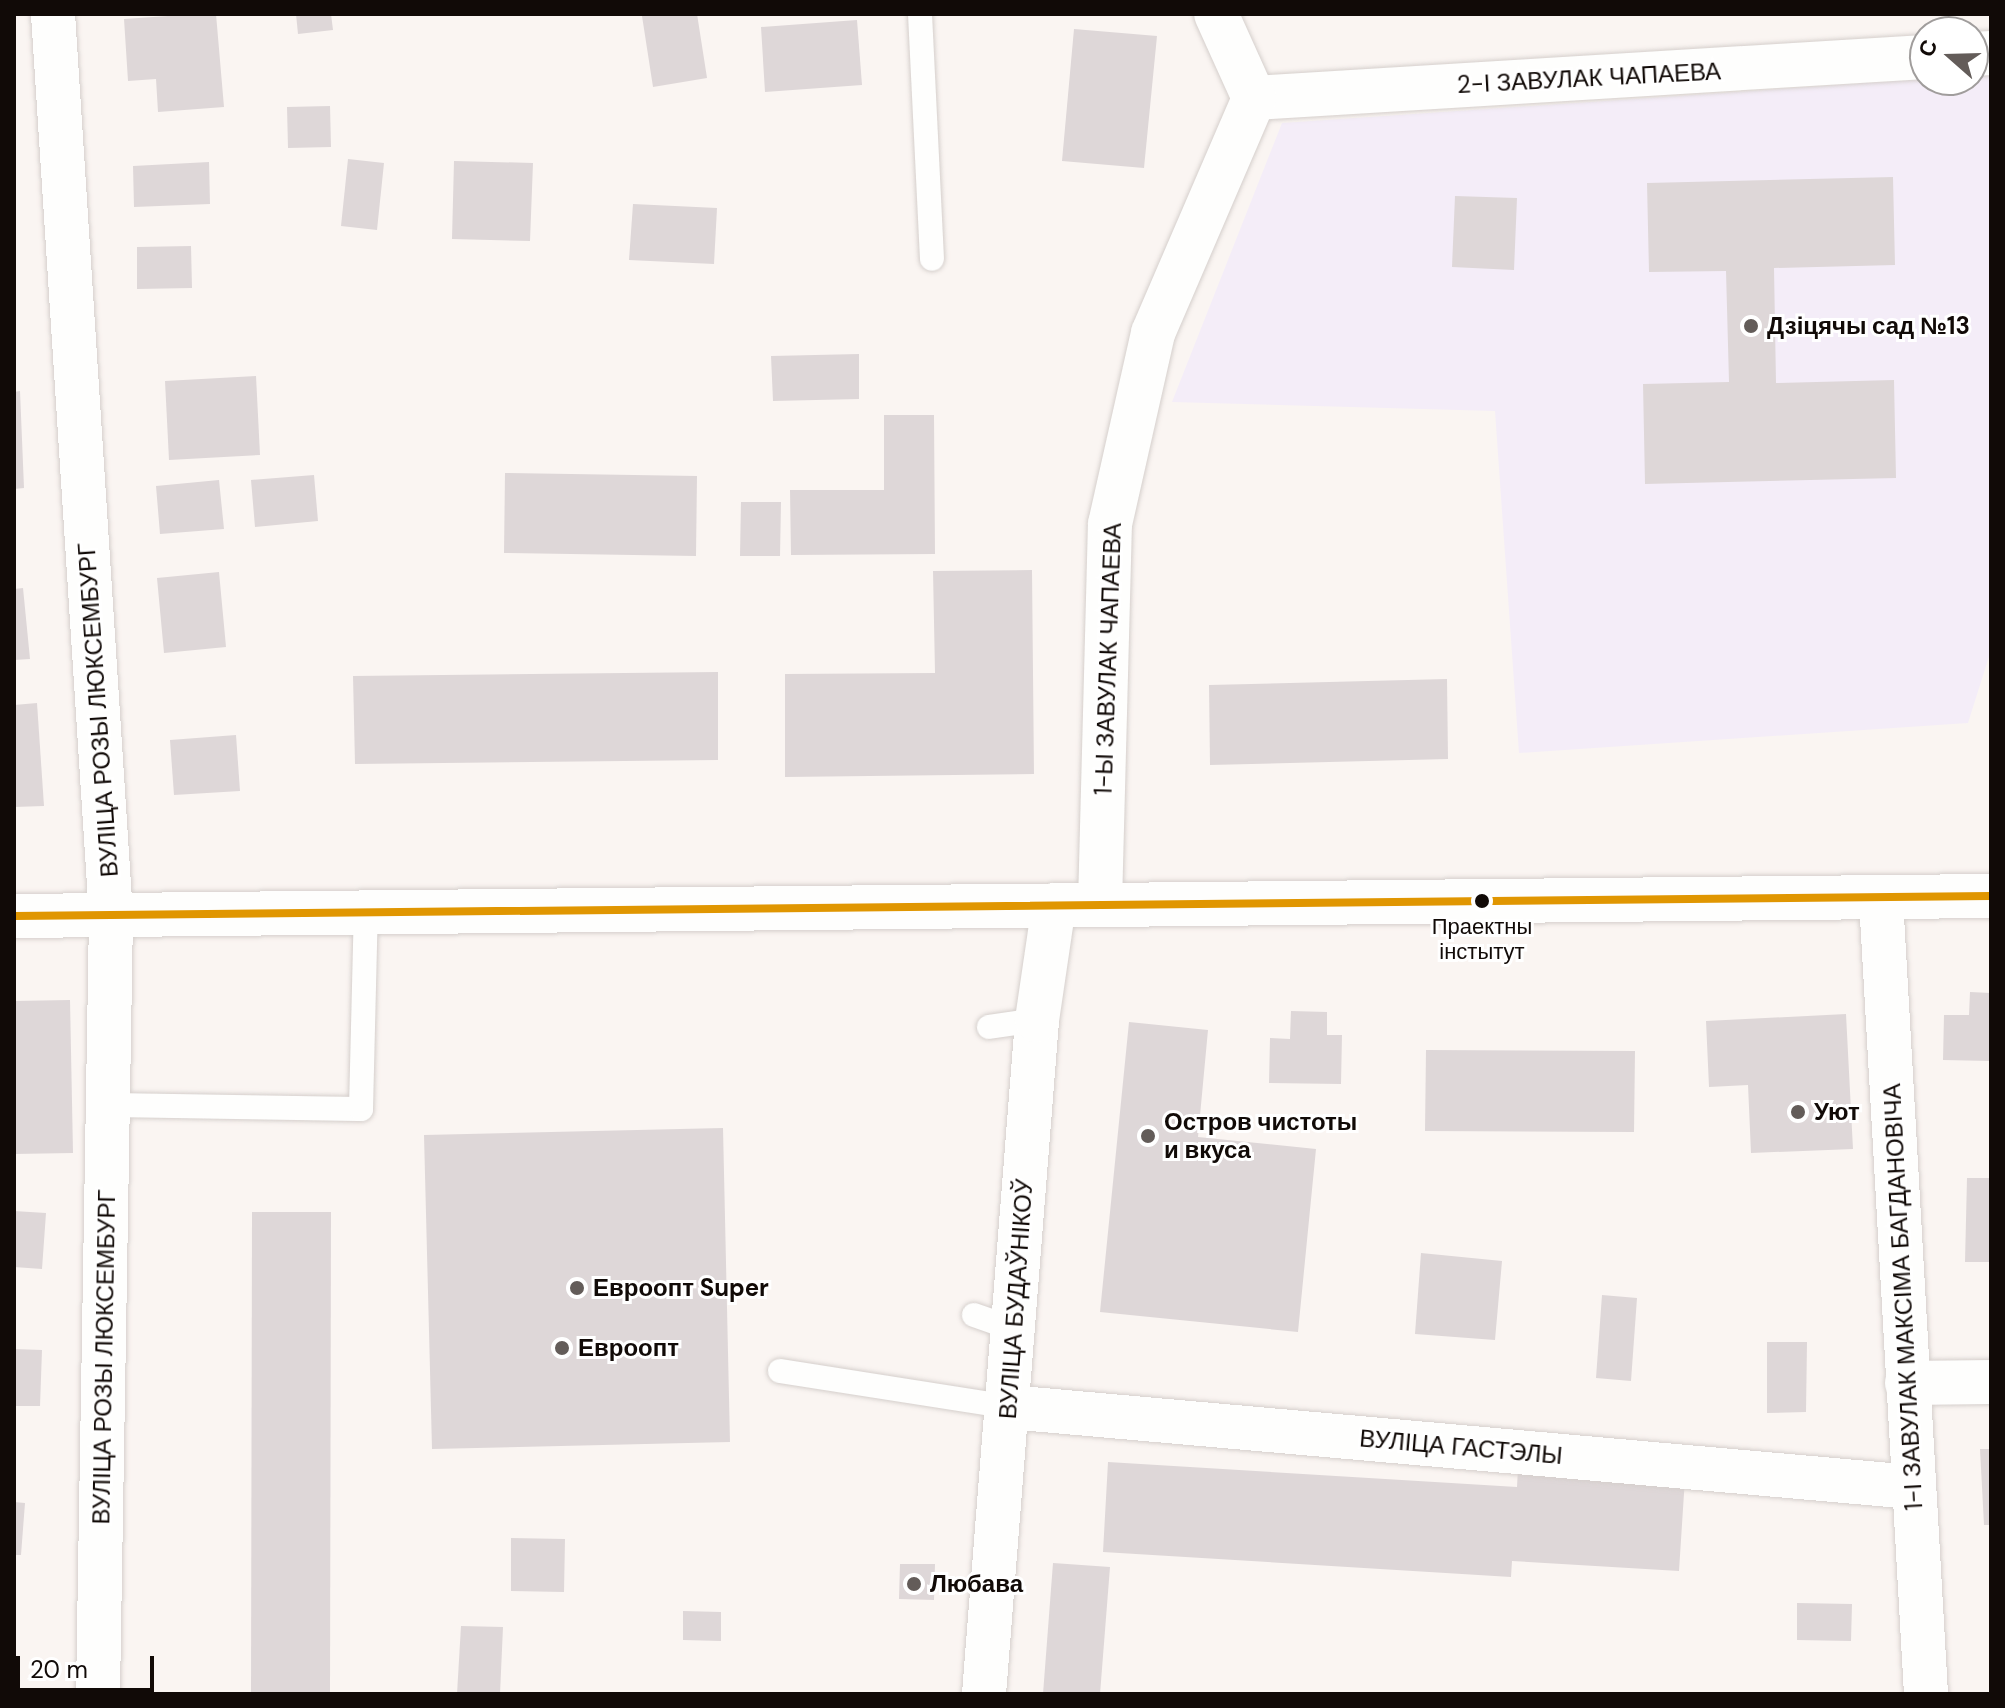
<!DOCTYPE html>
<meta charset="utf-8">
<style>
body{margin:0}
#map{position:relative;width:2005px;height:1708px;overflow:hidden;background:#faf5f2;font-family:"DM Sans",sans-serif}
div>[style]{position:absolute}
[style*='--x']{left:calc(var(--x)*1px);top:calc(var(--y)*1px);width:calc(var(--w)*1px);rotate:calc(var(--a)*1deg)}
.education>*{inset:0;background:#f4edf8}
.building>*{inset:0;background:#ded7d8}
.roads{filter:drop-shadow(0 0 2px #d5cfcc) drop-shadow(0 0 2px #d5cfcc)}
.lane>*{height:24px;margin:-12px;padding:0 12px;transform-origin:12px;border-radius:12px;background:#fefefd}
.street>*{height:44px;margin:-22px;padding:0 22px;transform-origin:22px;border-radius:22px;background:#fefefd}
.secondary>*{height:44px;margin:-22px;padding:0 22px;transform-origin:22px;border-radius:22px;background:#fefefd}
.bus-1>*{height:8px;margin:-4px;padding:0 4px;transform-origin:4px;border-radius:4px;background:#e09601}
.dots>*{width:22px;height:22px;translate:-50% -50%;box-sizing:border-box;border:4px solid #fff;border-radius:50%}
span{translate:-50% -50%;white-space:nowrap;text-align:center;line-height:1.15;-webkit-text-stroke:6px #fff;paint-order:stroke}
.bus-label{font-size:22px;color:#110a07}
.street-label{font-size:24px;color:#110a07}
.poi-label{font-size:24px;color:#110a07;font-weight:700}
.left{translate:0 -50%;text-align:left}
.frame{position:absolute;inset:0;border:16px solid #110a07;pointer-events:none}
.north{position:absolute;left:1909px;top:16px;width:80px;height:80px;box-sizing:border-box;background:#fff;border:2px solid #a09d9c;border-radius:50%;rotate:290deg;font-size:22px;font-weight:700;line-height:32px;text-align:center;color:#110a07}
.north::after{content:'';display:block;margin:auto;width:28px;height:36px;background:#635c59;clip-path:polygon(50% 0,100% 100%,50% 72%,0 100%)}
.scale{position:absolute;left:16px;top:1656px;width:138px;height:36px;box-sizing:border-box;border:4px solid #110a07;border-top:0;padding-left:10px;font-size:24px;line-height:28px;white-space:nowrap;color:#110a07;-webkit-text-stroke:6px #fff;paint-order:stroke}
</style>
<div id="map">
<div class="education">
<div style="clip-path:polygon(1991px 74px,1991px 650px,1968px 723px,1519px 753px,1495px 411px,1172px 402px,1282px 123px,1925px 79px,1973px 80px,1973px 75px)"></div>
</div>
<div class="building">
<div style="clip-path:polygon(197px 14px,216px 14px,224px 107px,158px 112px,156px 79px,128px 81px,124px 19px)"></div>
<div style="clip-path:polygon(296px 14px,331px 14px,333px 30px,298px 34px)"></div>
<div style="clip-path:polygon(657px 14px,697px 14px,707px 78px,653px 87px,642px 16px)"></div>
<div style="clip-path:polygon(857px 20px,862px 85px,765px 92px,761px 27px)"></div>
<div style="clip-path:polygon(1074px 29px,1157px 36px,1144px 168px,1062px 161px)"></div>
<div style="clip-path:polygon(330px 106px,331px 147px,288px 148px,287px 107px)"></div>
<div style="clip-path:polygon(348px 159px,384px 163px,377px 230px,341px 226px)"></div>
<div style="clip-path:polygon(454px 161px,533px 163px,530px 241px,452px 239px)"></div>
<div style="clip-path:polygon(209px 162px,210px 204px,134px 207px,133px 166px)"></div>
<div style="clip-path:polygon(1893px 177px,1895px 265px,1774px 268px,1776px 383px,1894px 380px,1896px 478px,1645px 484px,1643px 384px,1729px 382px,1726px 271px,1649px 272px,1647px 183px)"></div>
<div style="clip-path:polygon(1455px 196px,1517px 198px,1514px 270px,1452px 267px)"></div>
<div style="clip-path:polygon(633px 204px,717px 208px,714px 264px,629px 260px)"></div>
<div style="clip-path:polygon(191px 246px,192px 288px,137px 289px,137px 247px)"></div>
<div style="clip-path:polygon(859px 354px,859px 399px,773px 401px,771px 356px)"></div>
<div style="clip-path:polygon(256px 376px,260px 455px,169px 460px,165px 381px)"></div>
<div style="clip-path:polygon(20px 391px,24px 488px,14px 489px,14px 392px)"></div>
<div style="clip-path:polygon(884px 415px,934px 415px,935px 554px,791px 555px,790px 490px,884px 490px)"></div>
<div style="clip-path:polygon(505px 473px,697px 476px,696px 556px,504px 553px)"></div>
<div style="clip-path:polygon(314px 475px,318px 521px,255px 527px,251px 480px)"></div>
<div style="clip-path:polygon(219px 480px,224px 529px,160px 534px,156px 486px)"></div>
<div style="clip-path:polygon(741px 502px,781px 502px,780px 556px,740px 556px)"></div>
<div style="clip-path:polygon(1032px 570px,1034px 774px,785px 777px,785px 674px,935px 673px,933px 571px)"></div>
<div style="clip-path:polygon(219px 572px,226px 647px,164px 653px,157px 578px)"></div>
<div style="clip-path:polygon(23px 588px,30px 659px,14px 660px,14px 589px)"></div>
<div style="clip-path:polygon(718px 672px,718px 760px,355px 764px,353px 676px)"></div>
<div style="clip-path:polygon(1447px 679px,1448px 759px,1210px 765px,1209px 685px)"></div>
<div style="clip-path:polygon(37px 703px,44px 806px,14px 807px,14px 705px)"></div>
<div style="clip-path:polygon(236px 735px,240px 791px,174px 795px,170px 740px)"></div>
<div style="clip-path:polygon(1970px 992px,1991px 993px,1991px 1061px,1943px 1060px,1944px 1015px,1969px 1015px)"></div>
<div style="clip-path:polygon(70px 1000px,73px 1153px,14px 1154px,14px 1001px)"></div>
<div style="clip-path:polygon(1291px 1011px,1327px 1012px,1327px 1035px,1342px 1035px,1341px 1084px,1269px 1083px,1270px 1038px,1290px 1039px)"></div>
<div style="clip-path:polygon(1846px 1014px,1853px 1149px,1751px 1153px,1748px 1085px,1709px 1087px,1706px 1021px)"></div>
<div style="clip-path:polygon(1129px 1022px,1208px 1030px,1198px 1137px,1316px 1149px,1298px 1332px,1100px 1312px)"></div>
<div style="clip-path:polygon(1426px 1050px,1635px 1051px,1634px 1132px,1425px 1131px)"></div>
<div style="clip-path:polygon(723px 1128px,730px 1442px,432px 1449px,424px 1135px)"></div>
<div style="clip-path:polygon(1967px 1178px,1991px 1178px,1991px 1262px,1965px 1262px)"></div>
<div style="clip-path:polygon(14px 1211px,46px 1213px,42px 1269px,14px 1267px)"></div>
<div style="clip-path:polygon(252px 1212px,331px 1212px,330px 1694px,251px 1694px)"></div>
<div style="clip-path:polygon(1421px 1253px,1502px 1261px,1495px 1340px,1415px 1334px)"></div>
<div style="clip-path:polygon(1602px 1295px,1637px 1298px,1631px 1381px,1596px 1378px)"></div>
<div style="clip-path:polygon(1767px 1342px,1807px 1342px,1806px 1412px,1767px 1413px)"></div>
<div style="clip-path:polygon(14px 1349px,42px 1350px,40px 1406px,14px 1406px)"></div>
<div style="clip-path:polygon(1980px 1449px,1991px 1449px,1991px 1525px,1984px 1525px)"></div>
<div style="clip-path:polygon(1108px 1462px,1517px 1487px,1518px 1468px,1685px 1478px,1679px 1571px,1512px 1561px,1511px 1577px,1103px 1552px)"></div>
<div style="clip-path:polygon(14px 1502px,25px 1503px,21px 1555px,14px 1555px)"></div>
<div style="clip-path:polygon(511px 1538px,565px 1539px,564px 1592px,511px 1591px)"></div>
<div style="clip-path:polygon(1053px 1563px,1110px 1567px,1100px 1694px,1043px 1694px)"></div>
<div style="clip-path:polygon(900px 1564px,935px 1564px,934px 1600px,899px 1599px)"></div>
<div style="clip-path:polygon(1797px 1603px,1852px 1604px,1851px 1641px,1797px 1640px)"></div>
<div style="clip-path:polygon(683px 1611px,721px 1612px,721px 1641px,683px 1640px)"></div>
<div style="clip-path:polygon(461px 1626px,503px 1627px,500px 1694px,457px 1694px)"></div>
</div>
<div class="roads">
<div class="lane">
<div style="--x:920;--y:14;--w:245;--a:87.2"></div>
<div style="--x:989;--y:1027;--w:49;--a:-8.3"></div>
<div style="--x:109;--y:1105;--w:252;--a:0.9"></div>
<div style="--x:361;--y:1109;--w:198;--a:-88.6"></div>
<div style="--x:974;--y:1315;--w:42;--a:19.3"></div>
<div style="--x:780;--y:1371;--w:232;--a:8.9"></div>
</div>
<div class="street">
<div style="--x:53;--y:14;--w:904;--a:86.32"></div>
<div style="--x:111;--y:916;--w:778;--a:90.96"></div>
<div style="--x:1973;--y:54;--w:18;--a:-3"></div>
<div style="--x:1254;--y:98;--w:672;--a:-3.5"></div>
<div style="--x:1881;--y:899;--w:796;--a:86.76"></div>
<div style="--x:1100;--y:904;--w:380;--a:-88.5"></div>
<div style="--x:1110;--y:524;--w:196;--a:-77.3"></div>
<div style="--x:1153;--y:333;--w:256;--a:-66.7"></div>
<div style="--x:1254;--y:98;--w:92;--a:-114.3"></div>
<div style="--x:1907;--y:1383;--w:84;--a:-0.7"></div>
<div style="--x:1009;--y:1407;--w:908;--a:5.06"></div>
<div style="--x:984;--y:1694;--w:676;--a:-85.5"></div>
<div style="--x:1037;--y:1020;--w:116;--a:-81.6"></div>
</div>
<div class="secondary">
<div style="--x:14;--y:916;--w:1977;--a:-0.58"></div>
</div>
</div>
<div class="bus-1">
<div style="--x:14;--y:916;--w:1977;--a:-0.58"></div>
</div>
<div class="dots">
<div style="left:1751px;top:326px;background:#635c59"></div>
<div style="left:1482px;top:901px;background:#110a07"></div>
<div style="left:1798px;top:1112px;background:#635c59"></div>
<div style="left:1148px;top:1136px;background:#635c59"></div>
<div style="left:577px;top:1288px;background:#635c59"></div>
<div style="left:562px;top:1348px;background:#635c59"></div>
<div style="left:914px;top:1584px;background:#635c59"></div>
</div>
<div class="bus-label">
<span style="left:1482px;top:939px">Праектны<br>інстытут</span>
</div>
<div class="street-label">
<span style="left:1589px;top:78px;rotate:-3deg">2-І ЗАВУЛАК ЧАПАЕВА</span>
<span style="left:1108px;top:659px;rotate:-88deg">1-Ы ЗАВУЛАК ЧАПАЕВА</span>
<span style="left:98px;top:710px;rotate:-94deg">ВУЛІЦА РОЗЫ ЛЮКСЕМБУРГ</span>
<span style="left:1903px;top:1297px;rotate:-93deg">1-І ЗАВУЛАК МАКСІМА БАГДАНОВІЧА</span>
<span style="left:1016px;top:1299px;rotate:-86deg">ВУЛІЦА БУДАЎНІКОЎ</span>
<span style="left:104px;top:1357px;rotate:-89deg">ВУЛІЦА РОЗЫ ЛЮКСЕМБУРГ</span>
<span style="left:1461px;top:1447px;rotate:5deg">ВУЛІЦА ГАСТЭЛЫ</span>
</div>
<div class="poi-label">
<span class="left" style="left:1767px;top:326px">Дзіцячы сад №13</span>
<span class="left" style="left:1814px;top:1112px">Уют</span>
<span class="left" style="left:1164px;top:1136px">Остров чистоты<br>и вкуса</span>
<span class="left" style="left:593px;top:1288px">Евроопт Super</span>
<span class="left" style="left:578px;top:1348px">Евроопт</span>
<span class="left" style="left:930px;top:1584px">Любава</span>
</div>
<div class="frame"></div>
<div class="north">С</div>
<div class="scale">20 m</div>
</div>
